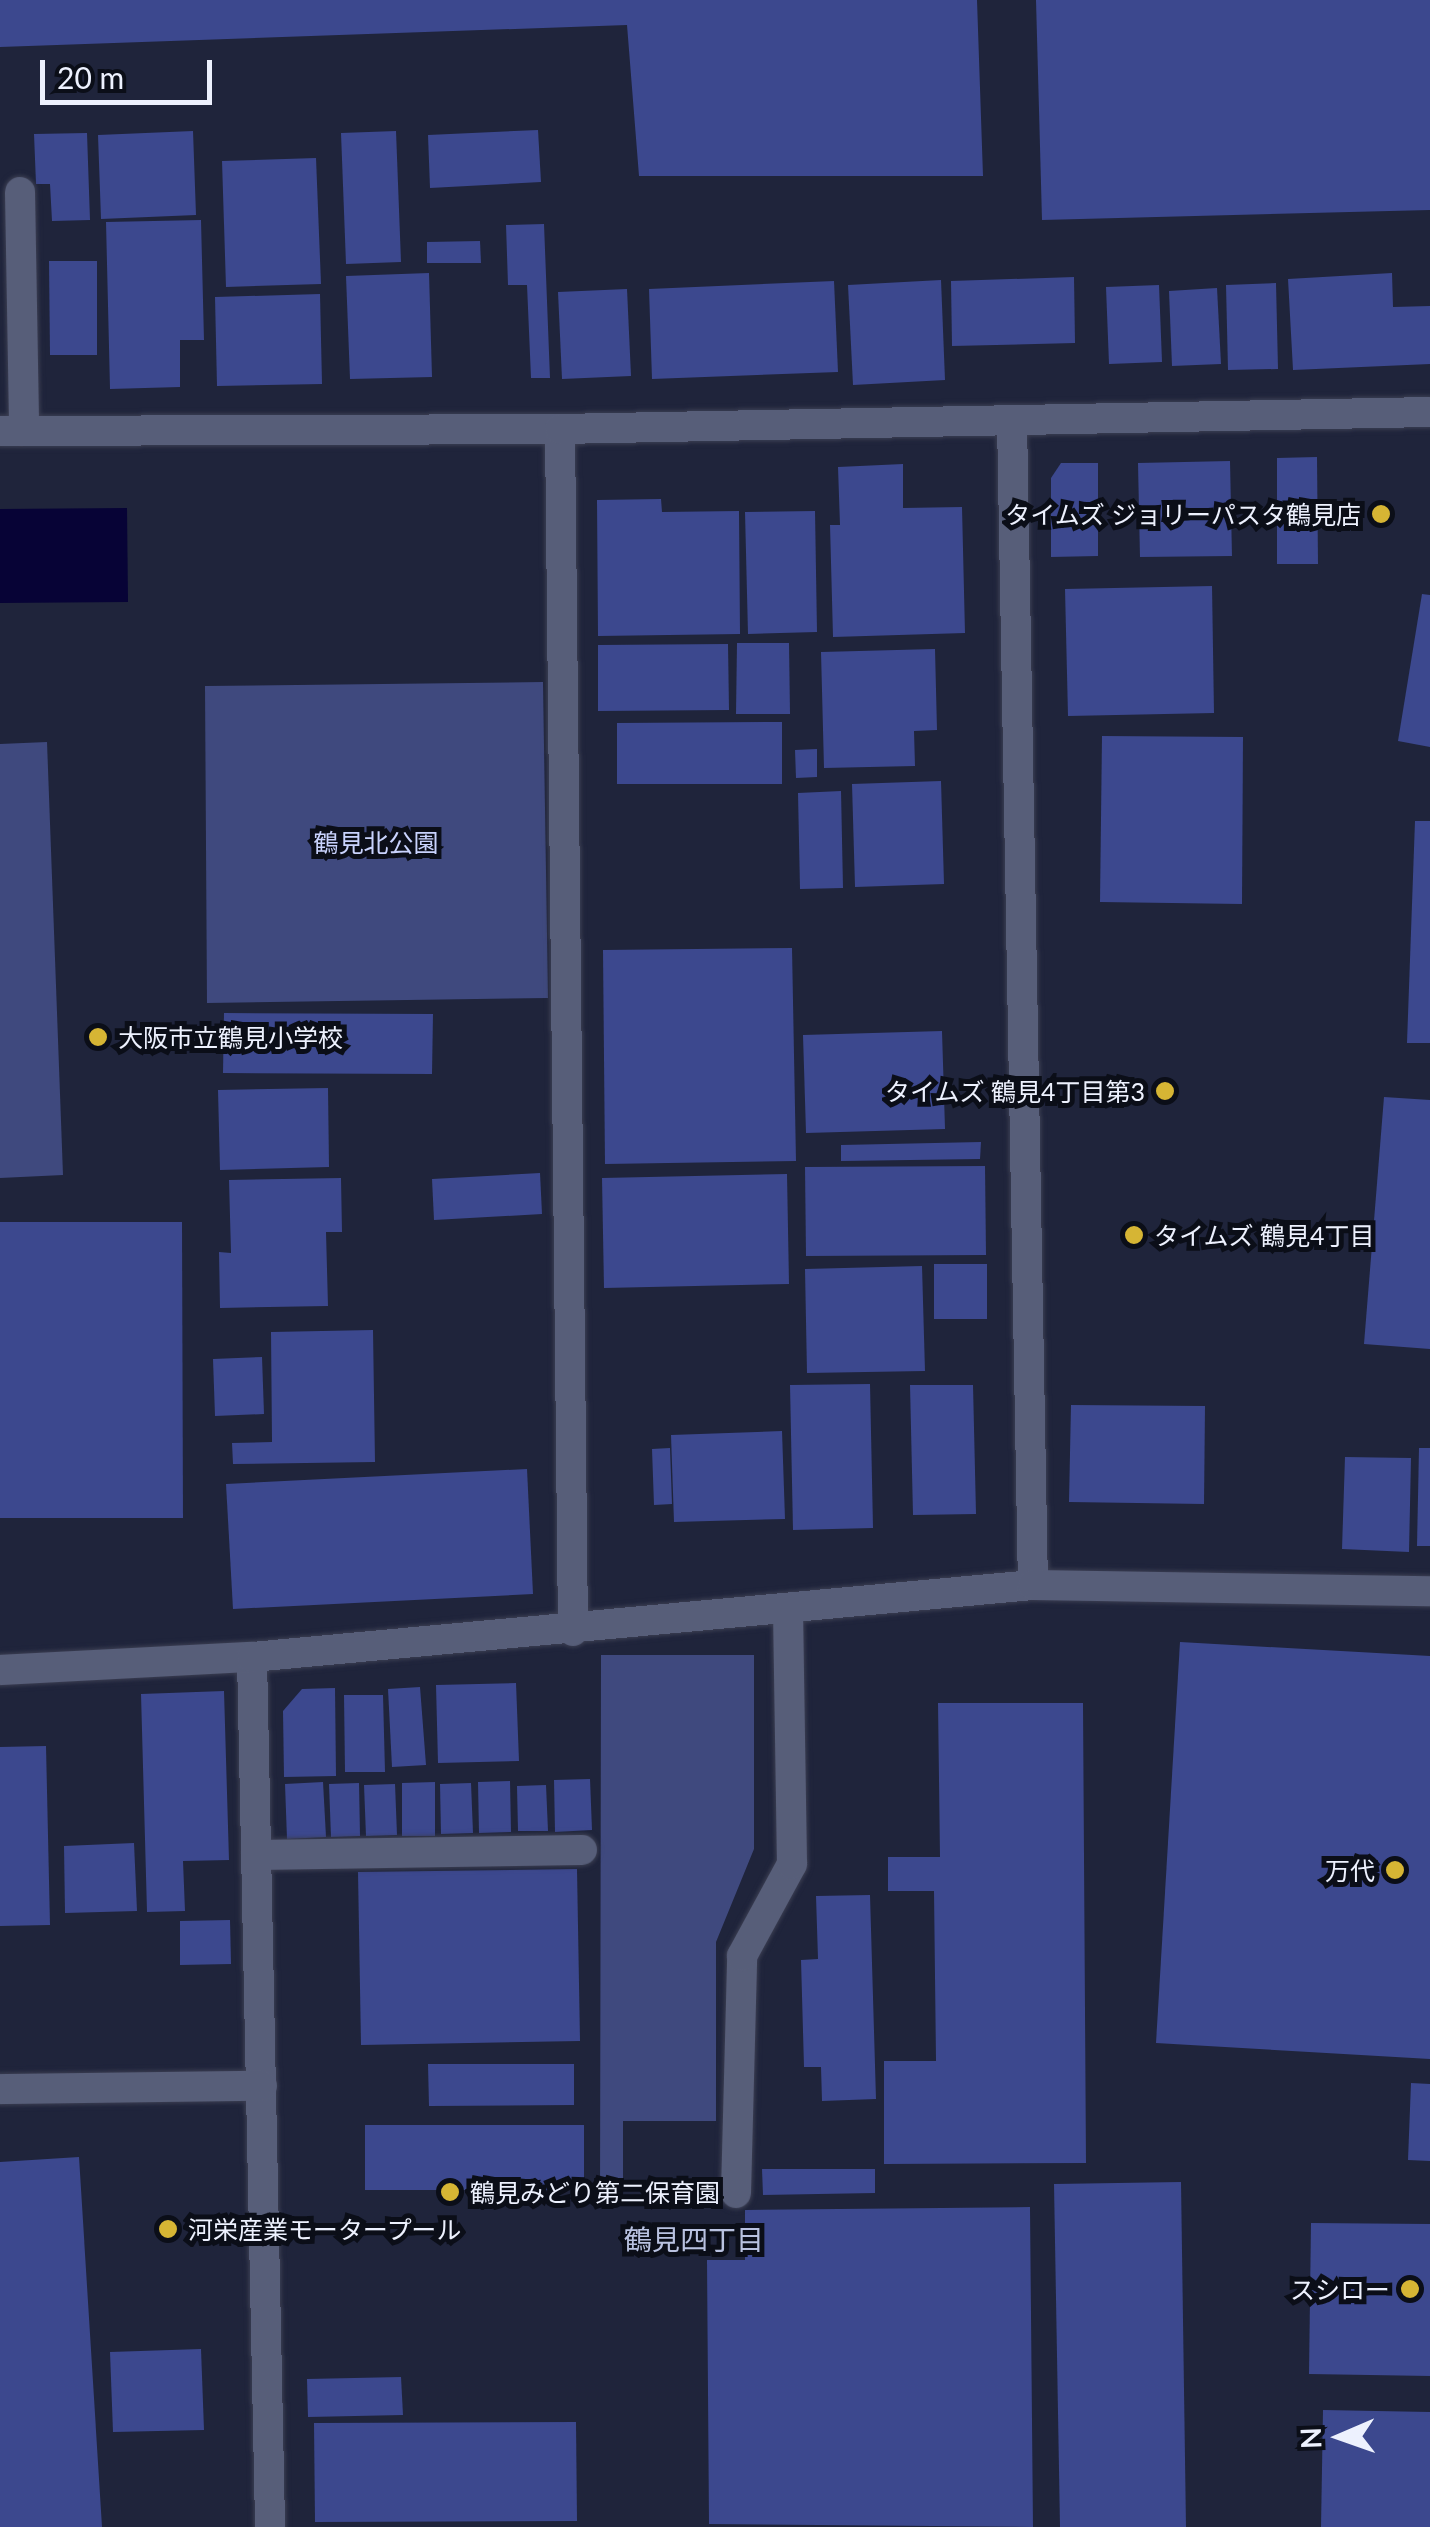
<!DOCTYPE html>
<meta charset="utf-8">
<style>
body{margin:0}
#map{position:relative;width:1430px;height:2527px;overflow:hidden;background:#1f243b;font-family:Lato,"Noto Sans JP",sans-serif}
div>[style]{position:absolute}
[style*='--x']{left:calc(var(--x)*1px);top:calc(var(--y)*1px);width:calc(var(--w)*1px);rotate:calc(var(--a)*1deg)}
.green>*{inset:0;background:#3f497e}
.water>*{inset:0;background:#070336}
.building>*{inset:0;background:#3c488e}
.roads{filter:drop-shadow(0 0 2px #3b3e52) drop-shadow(0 0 2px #3b3e52)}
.lane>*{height:30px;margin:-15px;padding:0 15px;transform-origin:15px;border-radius:15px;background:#575e79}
.street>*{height:30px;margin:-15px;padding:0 15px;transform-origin:15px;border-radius:15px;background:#575e79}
.dots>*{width:28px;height:28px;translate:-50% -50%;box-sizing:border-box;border:5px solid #0b0e18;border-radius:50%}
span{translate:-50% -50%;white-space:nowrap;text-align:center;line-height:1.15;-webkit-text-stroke:10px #0b0e18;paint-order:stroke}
.poi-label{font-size:25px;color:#edf1fe}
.right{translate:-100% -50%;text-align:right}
.left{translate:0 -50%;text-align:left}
.park-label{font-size:25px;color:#c9d3fd}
.neighbourhood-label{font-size:28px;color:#b9c2e0}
.north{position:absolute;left:1290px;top:2387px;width:100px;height:100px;-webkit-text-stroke:8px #0b0e18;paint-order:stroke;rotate:268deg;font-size:28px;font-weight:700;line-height:40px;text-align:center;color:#edf1fe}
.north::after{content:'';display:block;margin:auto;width:35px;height:45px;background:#edf1fe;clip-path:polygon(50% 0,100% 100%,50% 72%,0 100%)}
.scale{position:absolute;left:40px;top:60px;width:172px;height:45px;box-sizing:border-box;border:5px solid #edf1fe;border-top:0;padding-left:12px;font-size:30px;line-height:35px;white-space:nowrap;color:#edf1fe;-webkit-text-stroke:8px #0b0e18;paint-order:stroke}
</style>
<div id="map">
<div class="green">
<div style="clip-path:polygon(543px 682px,548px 998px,207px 1003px,205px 686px)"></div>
<div style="clip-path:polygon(47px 742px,63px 1175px,0 1178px,0 744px)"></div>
<div style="clip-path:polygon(601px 1655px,754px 1655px,754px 1849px,716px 1942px,716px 2121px,623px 2121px,623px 2201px,600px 2201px)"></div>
</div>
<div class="water">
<div style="clip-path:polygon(127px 508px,128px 602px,0 603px,0 509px)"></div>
</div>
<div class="building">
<div style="clip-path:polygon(0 0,977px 0,983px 176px,639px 176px,627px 25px,0 47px)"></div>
<div style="clip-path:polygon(1036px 0,1430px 0,1430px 210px,1042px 220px)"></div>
<div style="clip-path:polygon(538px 130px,541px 182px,430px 188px,428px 135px)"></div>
<div style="clip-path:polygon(193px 131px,196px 215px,101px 219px,98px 135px)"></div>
<div style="clip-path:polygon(396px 131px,401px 262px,346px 264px,341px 133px)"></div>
<div style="clip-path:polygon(87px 133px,90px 220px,52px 221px,50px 184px,36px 184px,34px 134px)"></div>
<div style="clip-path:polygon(316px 158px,321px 284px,226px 287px,222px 161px)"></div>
<div style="clip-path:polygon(201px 220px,204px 340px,180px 340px,180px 387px,110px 389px,106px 222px)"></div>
<div style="clip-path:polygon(544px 224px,550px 378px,531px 378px,527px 285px,508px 285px,506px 225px)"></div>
<div style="clip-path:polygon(480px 241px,481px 263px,427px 263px,427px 242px)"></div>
<div style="clip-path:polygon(49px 261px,97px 261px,97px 355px,50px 355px)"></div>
<div style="clip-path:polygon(429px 273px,432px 377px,350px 379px,346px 276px)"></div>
<div style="clip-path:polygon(1392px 273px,1393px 307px,1430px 306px,1430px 364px,1293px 370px,1288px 279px)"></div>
<div style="clip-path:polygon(1074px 277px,1075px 343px,952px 346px,951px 281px)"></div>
<div style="clip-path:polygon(941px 280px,945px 380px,853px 385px,848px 285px)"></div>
<div style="clip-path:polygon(834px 281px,838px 372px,652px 379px,649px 289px)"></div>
<div style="clip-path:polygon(1276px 283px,1278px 369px,1228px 370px,1226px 285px)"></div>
<div style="clip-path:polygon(1159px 285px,1162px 362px,1109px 364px,1106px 287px)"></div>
<div style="clip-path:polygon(1217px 288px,1221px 364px,1172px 366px,1169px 291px)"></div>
<div style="clip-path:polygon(627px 289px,631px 376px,562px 379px,558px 292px)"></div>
<div style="clip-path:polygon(320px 294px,322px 384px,217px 386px,215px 297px)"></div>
<div style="clip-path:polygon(1317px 457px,1318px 564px,1277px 564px,1277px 458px)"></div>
<div style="clip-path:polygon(1230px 461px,1232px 556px,1140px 557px,1138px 463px)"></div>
<div style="clip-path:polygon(1061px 463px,1098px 463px,1098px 556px,1051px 557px,1051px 478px)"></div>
<div style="clip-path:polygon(903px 464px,903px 508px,962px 507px,965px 633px,833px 637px,830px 525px,840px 525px,838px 467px)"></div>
<div style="clip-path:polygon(661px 499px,662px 512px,739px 511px,740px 634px,598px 636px,597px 500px)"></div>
<div style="clip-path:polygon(815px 511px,817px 632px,748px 634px,745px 512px)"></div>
<div style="clip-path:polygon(1212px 586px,1214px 713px,1068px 716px,1065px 589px)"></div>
<div style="clip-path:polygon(1422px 594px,1430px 595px,1430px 747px,1398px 741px)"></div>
<div style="clip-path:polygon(737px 643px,789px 643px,790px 714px,736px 714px)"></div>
<div style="clip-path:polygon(728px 644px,729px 710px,598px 711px,598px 645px)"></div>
<div style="clip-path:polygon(935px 649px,937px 730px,914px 731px,915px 766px,824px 768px,821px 652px)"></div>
<div style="clip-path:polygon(782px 722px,782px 784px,617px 784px,617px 723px)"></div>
<div style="clip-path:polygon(1102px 736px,1243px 737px,1242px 904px,1100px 902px)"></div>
<div style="clip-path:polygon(817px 749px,817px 777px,796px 778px,795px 750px)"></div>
<div style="clip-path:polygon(941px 781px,944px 884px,855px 887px,852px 784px)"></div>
<div style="clip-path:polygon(841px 791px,843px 888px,800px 889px,798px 793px)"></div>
<div style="clip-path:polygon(1415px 821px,1430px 821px,1430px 1043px,1407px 1043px)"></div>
<div style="clip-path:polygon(792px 948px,796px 1161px,605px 1164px,603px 950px)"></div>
<div style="clip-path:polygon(224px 1013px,433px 1014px,432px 1074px,223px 1073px)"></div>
<div style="clip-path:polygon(942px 1031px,945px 1129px,806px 1133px,803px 1035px)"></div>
<div style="clip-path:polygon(328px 1088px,329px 1167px,220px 1170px,218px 1090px)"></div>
<div style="clip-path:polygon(1384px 1097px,1430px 1100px,1430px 1349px,1364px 1344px)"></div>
<div style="clip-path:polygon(981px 1142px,980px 1159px,841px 1161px,841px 1145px)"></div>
<div style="clip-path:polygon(985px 1166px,986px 1255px,806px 1256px,805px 1167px)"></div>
<div style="clip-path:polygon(540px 1173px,542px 1214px,434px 1220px,432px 1179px)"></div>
<div style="clip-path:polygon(787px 1174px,789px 1284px,604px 1288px,602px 1178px)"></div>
<div style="clip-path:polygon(341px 1178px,342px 1232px,326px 1232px,328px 1306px,220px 1308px,219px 1252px,231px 1253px,229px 1180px)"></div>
<div style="clip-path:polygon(0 1222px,182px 1222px,183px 1518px,0 1518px)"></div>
<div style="clip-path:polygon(934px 1264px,987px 1264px,987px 1319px,934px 1319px)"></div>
<div style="clip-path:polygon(922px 1266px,925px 1371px,807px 1373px,805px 1269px)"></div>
<div style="clip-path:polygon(373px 1330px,375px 1462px,233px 1464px,232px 1443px,272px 1442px,271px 1332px)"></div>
<div style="clip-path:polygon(262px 1357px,264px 1414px,215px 1416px,213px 1359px)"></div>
<div style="clip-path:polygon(870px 1384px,873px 1528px,793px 1530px,790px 1385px)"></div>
<div style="clip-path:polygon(910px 1385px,973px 1385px,976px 1514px,913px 1515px)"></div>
<div style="clip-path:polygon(1071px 1405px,1205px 1406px,1204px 1504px,1069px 1502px)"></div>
<div style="clip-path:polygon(782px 1431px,785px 1519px,674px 1522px,671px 1435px)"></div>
<div style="clip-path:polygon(670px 1448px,672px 1504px,654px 1505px,652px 1449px)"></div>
<div style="clip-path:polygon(1419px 1448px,1430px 1448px,1430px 1546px,1417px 1546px)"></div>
<div style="clip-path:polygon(1345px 1457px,1411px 1458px,1409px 1552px,1342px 1549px)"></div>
<div style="clip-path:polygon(527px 1469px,533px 1594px,233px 1609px,226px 1484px)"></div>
<div style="clip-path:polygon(1180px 1642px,1430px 1656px,1430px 2059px,1156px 2043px)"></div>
<div style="clip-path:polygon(516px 1683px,519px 1761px,438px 1763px,436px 1685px)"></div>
<div style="clip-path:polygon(420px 1687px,426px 1765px,392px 1767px,388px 1689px)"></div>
<div style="clip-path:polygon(335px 1688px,336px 1776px,284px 1777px,283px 1711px,302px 1689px)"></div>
<div style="clip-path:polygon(224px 1691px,229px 1860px,183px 1861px,185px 1911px,147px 1912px,141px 1694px)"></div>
<div style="clip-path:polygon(344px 1695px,383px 1695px,385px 1772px,345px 1772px)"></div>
<div style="clip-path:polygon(938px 1703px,1083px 1703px,1086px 2163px,884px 2164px,884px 2061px,936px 2061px,934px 1891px,888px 1891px,888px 1857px,940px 1857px)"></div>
<div style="clip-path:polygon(46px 1746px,50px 1925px,0 1926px,0 1747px)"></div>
<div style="clip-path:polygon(590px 1779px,592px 1830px,555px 1832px,554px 1780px)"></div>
<div style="clip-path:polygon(510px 1781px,511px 1832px,479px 1833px,478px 1782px)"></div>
<div style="clip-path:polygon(323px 1782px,326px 1837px,287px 1839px,285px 1784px)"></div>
<div style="clip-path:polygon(435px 1782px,435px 1836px,402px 1836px,402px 1783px)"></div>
<div style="clip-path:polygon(359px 1783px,360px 1836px,331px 1837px,329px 1784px)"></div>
<div style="clip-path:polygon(471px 1783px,473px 1833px,441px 1834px,440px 1784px)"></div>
<div style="clip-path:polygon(395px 1784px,397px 1835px,366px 1836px,364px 1785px)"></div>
<div style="clip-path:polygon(546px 1785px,548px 1831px,518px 1831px,517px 1786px)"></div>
<div style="clip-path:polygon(134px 1843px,137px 1911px,65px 1913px,64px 1846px)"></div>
<div style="clip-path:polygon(577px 1869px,580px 2041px,361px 2045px,358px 1872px)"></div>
<div style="clip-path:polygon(870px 1895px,876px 2099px,822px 2101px,821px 2067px,804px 2067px,801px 1960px,818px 1959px,816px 1896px)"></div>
<div style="clip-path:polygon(230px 1920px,231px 1964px,180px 1965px,180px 1921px)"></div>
<div style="clip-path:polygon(428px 2064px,574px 2064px,574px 2105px,429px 2106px)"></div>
<div style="clip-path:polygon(1411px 2083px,1430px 2084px,1430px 2161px,1408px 2160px)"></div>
<div style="clip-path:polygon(365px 2125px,584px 2125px,584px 2190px,365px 2190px)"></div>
<div style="clip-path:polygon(79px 2157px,102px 2527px,0 2527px,0 2162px)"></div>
<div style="clip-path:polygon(762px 2169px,875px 2169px,875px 2193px,763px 2195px)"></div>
<div style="clip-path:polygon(1181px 2182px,1186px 2527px,1060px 2527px,1054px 2184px)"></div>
<div style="clip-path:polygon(1030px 2207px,1033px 2527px,709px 2524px,707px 2260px,745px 2260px,745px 2210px)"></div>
<div style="clip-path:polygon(1311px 2223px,1430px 2224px,1430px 2376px,1309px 2374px)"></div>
<div style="clip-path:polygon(201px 2349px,204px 2430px,113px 2432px,110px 2352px)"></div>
<div style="clip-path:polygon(401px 2377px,403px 2415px,308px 2417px,307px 2379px)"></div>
<div style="clip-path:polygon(1323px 2410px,1430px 2412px,1430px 2527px,1321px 2527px)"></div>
<div style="clip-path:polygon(576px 2422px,577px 2521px,315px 2522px,314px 2423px)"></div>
</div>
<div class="roads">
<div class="lane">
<div style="--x:20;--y:192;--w:239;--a:89"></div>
<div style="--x:256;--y:1855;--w:326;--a:-0.9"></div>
<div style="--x:736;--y:2193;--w:237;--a:-88.5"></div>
<div style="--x:742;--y:1956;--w:105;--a:-61.5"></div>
<div style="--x:792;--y:1864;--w:254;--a:-90.9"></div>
</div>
<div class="street">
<div style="--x:1012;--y:420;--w:1165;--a:88.97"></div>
<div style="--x:560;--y:429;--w:1202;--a:89.38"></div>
<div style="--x:0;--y:431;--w:560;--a:-0.2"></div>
<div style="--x:560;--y:429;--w:870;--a:-1.12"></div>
<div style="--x:252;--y:1657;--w:870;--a:88.81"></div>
<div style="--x:0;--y:1670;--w:252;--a:-3"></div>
<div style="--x:252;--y:1657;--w:784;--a:-5.27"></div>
<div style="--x:1033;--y:1585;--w:397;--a:0.9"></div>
<div style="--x:0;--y:2089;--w:262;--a:-0.7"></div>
</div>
</div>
<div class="dots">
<div style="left:1381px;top:514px;background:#d6b534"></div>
<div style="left:98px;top:1037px;background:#d6b534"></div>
<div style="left:1165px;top:1091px;background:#d6b534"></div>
<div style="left:1134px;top:1235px;background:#d6b534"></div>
<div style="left:1395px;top:1870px;background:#d6b534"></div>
<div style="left:450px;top:2192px;background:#d6b534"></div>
<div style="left:168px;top:2229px;background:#d6b534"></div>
<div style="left:1410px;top:2289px;background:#d6b534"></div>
</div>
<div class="poi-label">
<span class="right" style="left:1361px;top:514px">タイムズ ジョリーパスタ鶴見店</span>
<span class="left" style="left:118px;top:1037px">大阪市立鶴見小学校</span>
<span class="right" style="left:1145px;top:1091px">タイムズ 鶴見4丁目第3</span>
<span class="left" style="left:1154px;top:1235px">タイムズ 鶴見4丁目</span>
<span class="right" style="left:1375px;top:1870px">万代</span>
<span class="left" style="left:470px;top:2192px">鶴見みどり第二保育園</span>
<span class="left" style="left:188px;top:2229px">河栄産業モータープール</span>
<span class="right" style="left:1390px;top:2289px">スシロー</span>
</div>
<div class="park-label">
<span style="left:376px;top:842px">鶴見北公園</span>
</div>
<div class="neighbourhood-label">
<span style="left:694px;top:2239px">鶴見四丁目</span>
</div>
<div class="north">N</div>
<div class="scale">20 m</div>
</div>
